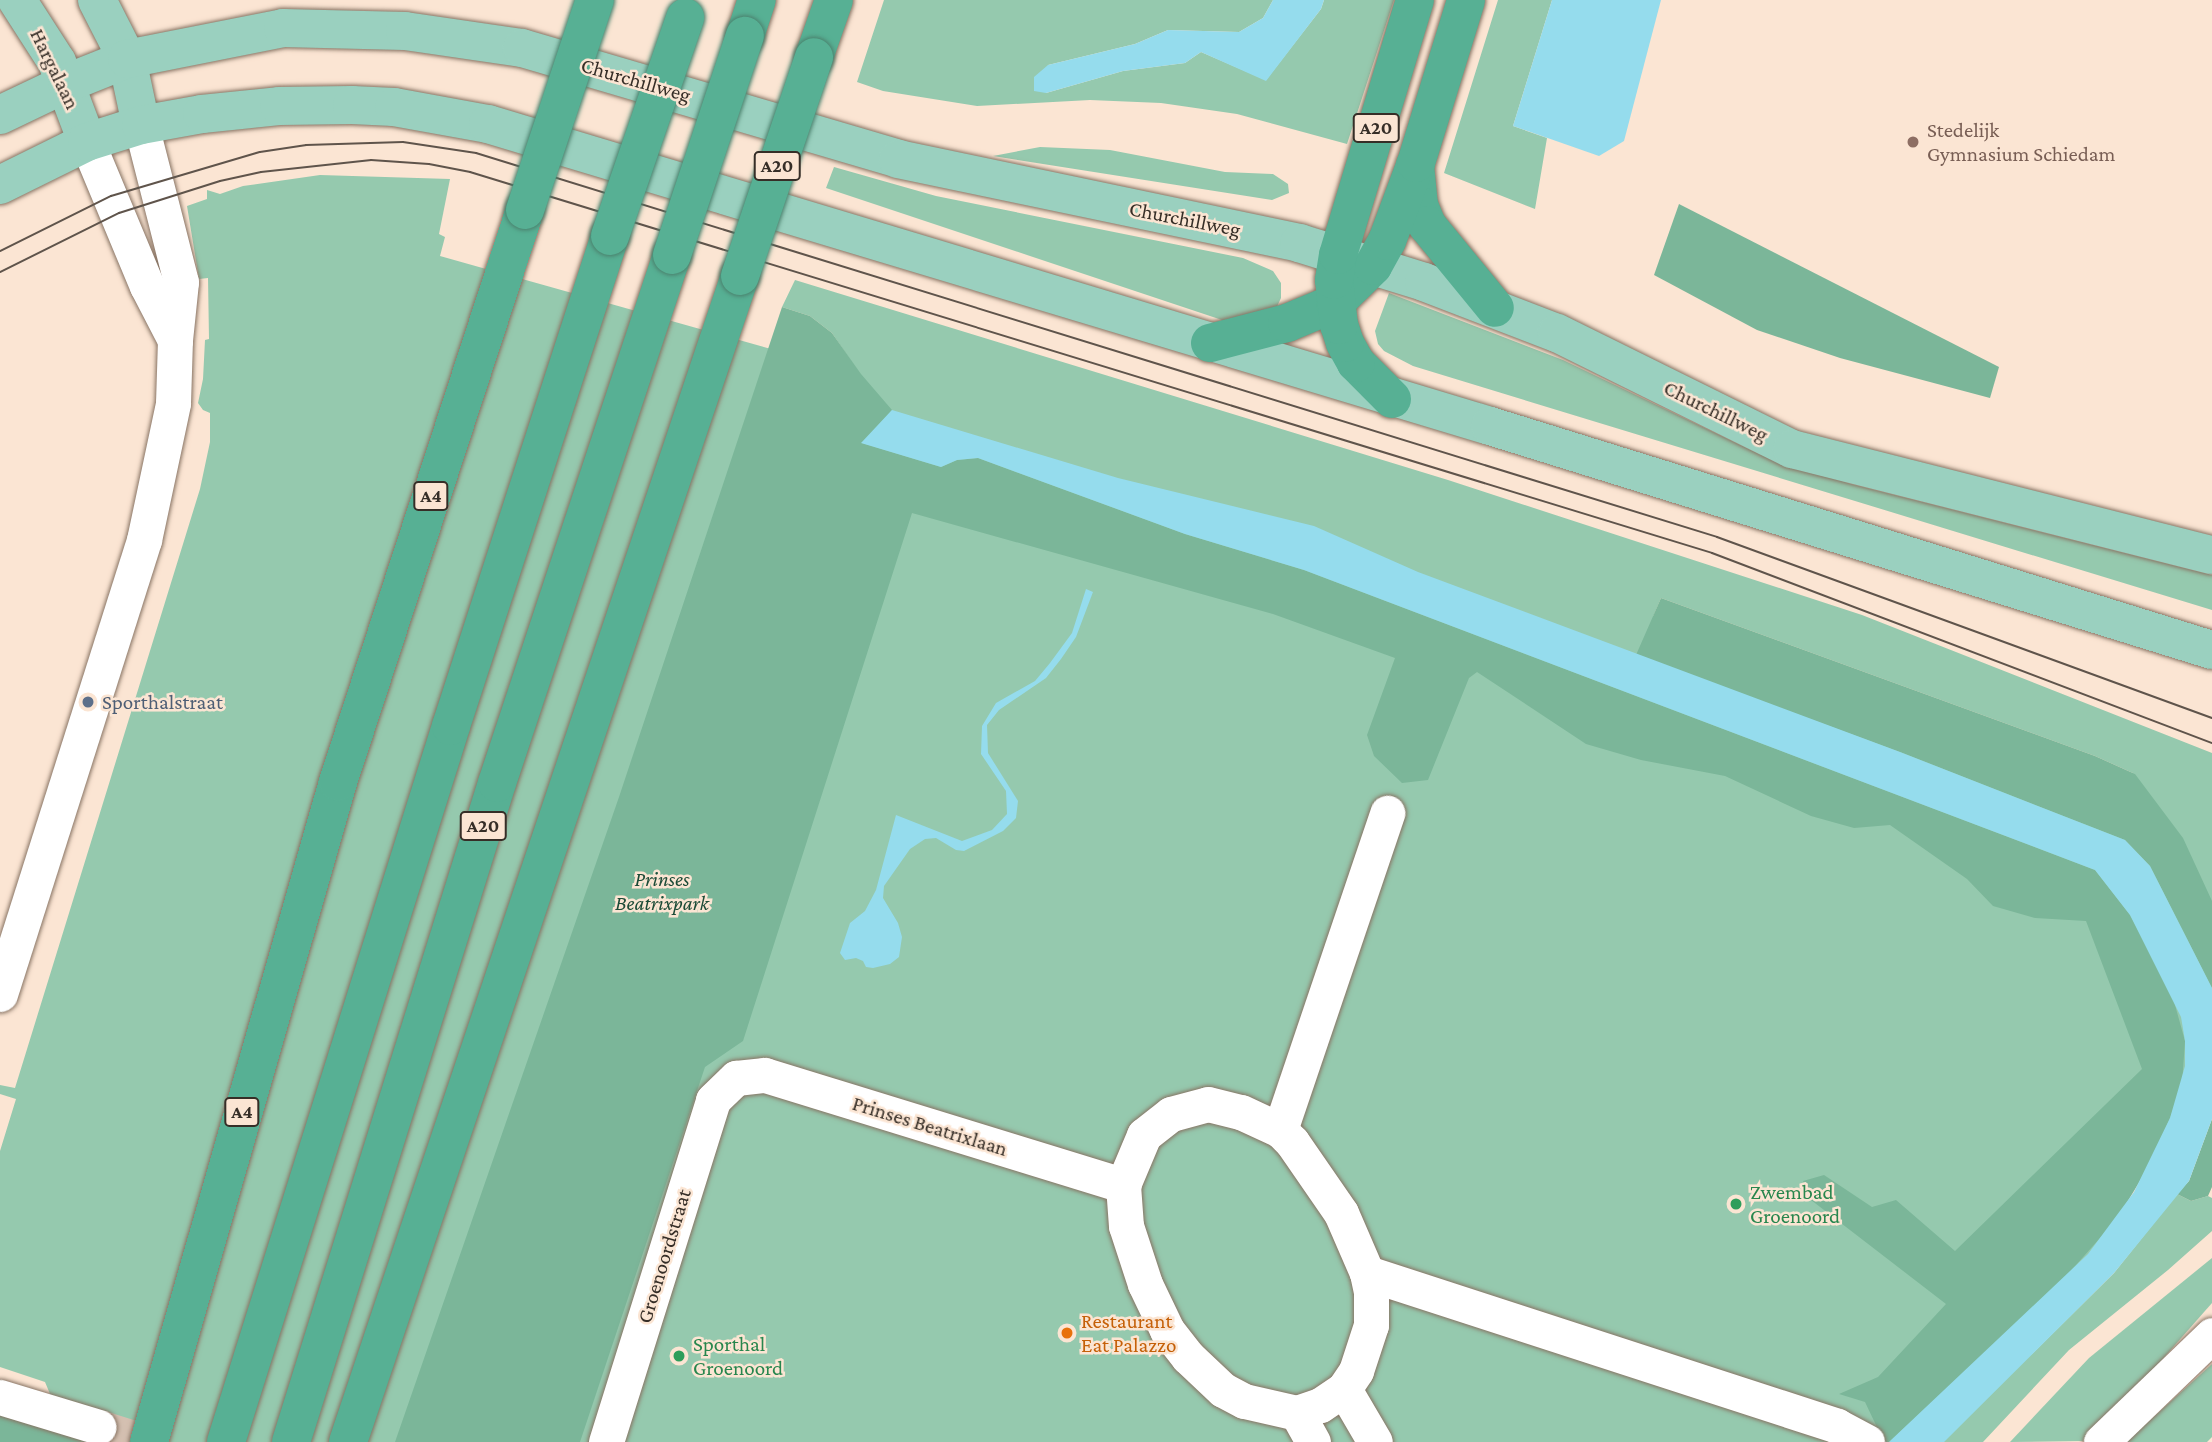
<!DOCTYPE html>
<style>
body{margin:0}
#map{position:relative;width:2212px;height:1442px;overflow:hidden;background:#fbe5d3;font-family:"Crimson Pro",serif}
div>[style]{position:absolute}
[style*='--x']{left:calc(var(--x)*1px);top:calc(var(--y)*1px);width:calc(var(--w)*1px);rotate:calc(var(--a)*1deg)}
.green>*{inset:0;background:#95c9ae}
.forest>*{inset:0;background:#7bb699}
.water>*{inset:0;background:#95dced}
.minor-tunnel>*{height:35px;margin-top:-17.5px;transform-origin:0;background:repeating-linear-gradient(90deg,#d4c0b1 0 35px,transparent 0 53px)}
.roads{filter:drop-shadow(0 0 2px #887464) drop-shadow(0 0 2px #887464)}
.minor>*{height:35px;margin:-17.5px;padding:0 17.5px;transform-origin:17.5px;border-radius:17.5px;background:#fff}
.major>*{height:38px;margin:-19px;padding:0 19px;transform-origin:19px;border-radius:19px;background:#9ad0bf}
.highway>*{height:38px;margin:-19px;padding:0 19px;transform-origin:19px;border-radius:19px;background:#57b094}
.tram>*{height:2px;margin:-1px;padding:0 1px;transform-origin:1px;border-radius:1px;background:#5f544b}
.bridges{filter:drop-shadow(0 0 2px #4b826e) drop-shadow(0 0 2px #4b826e)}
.highway-bridge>*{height:38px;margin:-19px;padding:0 19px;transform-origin:19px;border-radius:19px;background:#57b094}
.dots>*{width:19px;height:19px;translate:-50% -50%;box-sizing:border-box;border:4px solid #fbe5d3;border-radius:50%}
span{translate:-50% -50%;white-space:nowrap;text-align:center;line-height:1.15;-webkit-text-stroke:5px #fbe5d3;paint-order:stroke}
.shield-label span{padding:2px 5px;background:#fbe5d3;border:2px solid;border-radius:5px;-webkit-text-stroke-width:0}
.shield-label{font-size:19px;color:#362e27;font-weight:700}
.street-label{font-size:21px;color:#362e27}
.education-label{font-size:21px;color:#785e54}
.left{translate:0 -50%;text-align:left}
.service-label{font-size:21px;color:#4e5e75}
.park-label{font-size:21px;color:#1c4b37;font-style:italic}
.leisure-label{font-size:21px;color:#27864d}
.food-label{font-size:21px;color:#c56008}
</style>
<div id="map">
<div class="green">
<div style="clip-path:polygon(884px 0,1273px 0,1263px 18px,1239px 32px,1168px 30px,1135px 44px,1048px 65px,1046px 93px,1123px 71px,1185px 63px,1201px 52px,1266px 80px,1321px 9px,1324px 0,1394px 0,1347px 144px,1237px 114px,1161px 103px,1090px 100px,977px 106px,883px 91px,857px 82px)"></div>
<div style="clip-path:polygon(1498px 0,1552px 0,1513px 126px,1547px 138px,1535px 209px,1444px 173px)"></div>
<div style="clip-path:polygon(1040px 147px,1110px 150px,1225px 172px,1273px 174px,1288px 184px,1289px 193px,1272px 200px,993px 156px)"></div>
<div style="clip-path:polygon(834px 167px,936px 196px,1243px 258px,1273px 271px,1281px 283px,1281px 298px,1273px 315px,1228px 322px,826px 188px)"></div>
<div style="clip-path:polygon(evenodd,320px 175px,450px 179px,439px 234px,445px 237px,440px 256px,860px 374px,832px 333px,810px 316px,782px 307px,795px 280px,1448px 480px,1862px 615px,2212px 753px,2212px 1063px,2031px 1355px,2114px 1273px,2177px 1194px,2191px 1201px,2208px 1196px,2212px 1198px,2212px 1231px,2168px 1270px,2069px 1350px,1983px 1442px,70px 1442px,45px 1382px,0 1367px,0 1151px,16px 1099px,0 1094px,0 1085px,15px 1088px,200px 489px,210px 442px,210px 413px,203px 410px,198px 403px,203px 379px,205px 340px,209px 339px,208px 278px,199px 279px,187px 206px,207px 199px,207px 190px,220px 194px,243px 186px,320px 175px,1661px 598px,2095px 756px,2135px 774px,1653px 617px,1661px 598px)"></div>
<div style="clip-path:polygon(1389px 293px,1563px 360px,1759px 454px,1851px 484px,2212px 575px,2212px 610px,1413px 366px,1384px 351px,1378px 344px,1375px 331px)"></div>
<div style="clip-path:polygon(2212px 1258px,2212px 1303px,2153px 1370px,2083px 1441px,2010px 1442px,2089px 1358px)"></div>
<div style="clip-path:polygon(2212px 1364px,2212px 1437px,2207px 1442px,2126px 1442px)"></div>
</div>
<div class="forest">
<div style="clip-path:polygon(1679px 204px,1999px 367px,1990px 398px,1840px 358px,1757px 330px,1654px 275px)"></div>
<div style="clip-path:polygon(782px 307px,810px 316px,832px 333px,861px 374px,892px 410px,862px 443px,941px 467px,957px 460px,978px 458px,1185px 534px,1304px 570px,2095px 870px,2130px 915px,2172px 994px,2185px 1041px,2182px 1085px,2170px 1118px,2149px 1166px,2117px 1219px,2060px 1283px,1889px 1442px,1884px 1442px,1865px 1402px,1839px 1394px,1878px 1377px,1946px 1304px,1811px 1200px,1803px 1181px,1824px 1175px,1872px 1207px,1896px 1200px,1955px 1251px,2142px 1069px,2086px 921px,2035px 918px,1993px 906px,1967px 879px,1890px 825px,1854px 828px,1811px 816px,1725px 776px,1641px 760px,1586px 744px,1477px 672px,1469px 678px,1428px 780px,1402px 783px,1374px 756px,1367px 735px,1395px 658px,1273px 614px,912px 513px,743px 1041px,705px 1067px,580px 1442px,395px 1442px,619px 797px)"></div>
<div style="clip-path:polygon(1661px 598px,2095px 756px,2135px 774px,2183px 838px,2212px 901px,2212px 988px,2150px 866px,2125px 840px,1900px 752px,1636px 655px)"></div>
<div style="clip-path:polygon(2212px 1119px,2212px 1187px,2208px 1196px,2191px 1201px,2177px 1194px,2189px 1181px)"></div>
<div style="clip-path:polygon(0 1410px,96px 1442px,0 1442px)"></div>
</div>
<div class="water">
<div style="clip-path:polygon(1273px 0,1324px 0,1321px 9px,1266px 81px,1201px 52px,1185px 63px,1123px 71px,1046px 93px,1034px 91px,1034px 77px,1048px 65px,1135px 44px,1168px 30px,1239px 32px,1263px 18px)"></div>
<div style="clip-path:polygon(1552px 0,1661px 0,1624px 141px,1599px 156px,1513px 126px)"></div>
<div style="clip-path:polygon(892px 410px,1118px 478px,1314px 526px,1418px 572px,1900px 752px,2125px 840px,2150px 866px,2212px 988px,2212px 1119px,2189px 1181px,2114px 1273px,1944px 1442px,1889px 1442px,2088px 1254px,2134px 1192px,2170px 1118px,2185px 1066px,2185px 1041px,2181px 1017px,2130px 915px,2095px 870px,1304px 570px,1185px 534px,978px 458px,957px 460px,941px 467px,861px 443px)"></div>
<div style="clip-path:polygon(1086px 589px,1093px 592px,1076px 637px,1061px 659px,1046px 678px,999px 710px,987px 725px,988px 753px,1018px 801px,1016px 818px,1003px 831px,964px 851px,956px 850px,936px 838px,925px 839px,910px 849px,884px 886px,883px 898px,898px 923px,902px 937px,899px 957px,890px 964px,873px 968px,866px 967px,863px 961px,856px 958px,845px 960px,840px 953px,850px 923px,865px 911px,876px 890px,896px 815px,962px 841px,992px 830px,1007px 814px,1006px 791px,981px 754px,982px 726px,996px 703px,1035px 681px,1050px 663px,1072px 633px)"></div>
</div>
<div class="minor-tunnel">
<div style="--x:99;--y:1427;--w:50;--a:17.4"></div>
</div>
<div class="roads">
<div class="minor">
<div style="--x:87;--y:142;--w:156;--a:67.4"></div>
<div style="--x:147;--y:286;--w:61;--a:62.6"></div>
<div style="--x:0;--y:994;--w:476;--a:-72.4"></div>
<div style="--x:144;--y:540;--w:140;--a:-78"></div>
<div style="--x:173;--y:403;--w:63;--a:-88.2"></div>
<div style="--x:175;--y:340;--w:58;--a:-84.1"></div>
<div style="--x:181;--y:282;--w:162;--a:-104.3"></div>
<div style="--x:1208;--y:1104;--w:34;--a:14"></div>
<div style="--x:1241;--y:1112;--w:43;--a:24.8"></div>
<div style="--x:1280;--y:1130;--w:17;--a:45"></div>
<div style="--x:1292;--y:1142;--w:86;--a:55.4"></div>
<div style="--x:1341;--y:1213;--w:65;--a:66.6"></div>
<div style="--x:1367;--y:1273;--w:19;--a:78"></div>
<div style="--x:1371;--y:1292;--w:33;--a:90"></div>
<div style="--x:1371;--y:1325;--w:48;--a:108.1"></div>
<div style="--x:1356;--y:1371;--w:22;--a:124"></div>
<div style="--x:1344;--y:1389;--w:29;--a:146"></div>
<div style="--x:1320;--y:1405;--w:24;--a:161"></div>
<div style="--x:1297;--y:1413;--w:54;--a:-167.2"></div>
<div style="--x:1244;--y:1401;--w:24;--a:-152"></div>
<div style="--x:1223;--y:1390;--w:48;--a:-136.7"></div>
<div style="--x:1188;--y:1357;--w:34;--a:-128"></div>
<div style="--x:1167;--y:1330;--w:51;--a:-115.6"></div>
<div style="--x:1145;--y:1284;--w:61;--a:-108.1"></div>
<div style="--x:1126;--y:1226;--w:41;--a:-94.2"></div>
<div style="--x:1123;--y:1185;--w:54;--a:-67.2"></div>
<div style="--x:1144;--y:1135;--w:34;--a:-38"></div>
<div style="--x:1171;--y:1114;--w:38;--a:-15"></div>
<div style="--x:1280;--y:1130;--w:335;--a:-71.3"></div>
<div style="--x:1367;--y:1273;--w:494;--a:18"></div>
<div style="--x:1837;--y:1426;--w:34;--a:28"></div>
<div style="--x:1344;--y:1389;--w:61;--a:59.7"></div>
<div style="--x:0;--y:1397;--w:103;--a:16.9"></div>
<div style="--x:1297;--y:1413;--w:33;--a:61"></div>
<div style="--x:606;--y:1442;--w:358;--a:-72.6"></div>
<div style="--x:713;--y:1100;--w:32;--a:-44"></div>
<div style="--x:736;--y:1078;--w:29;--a:-6"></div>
<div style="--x:765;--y:1075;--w:375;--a:17.1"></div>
<div style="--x:2101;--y:1442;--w:154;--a:-43.9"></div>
</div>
<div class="major">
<div style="--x:17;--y:0;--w:74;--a:57.2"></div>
<div style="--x:57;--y:62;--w:85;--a:69.4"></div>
<div style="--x:97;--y:0;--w:66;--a:63"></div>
<div style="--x:127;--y:59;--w:67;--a:78"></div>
<div style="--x:0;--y:115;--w:74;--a:-25.5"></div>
<div style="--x:67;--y:83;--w:65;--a:-21.8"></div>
<div style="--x:127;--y:59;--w:159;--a:-11.2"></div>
<div style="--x:283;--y:28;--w:122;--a:1.4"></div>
<div style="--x:405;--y:31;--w:118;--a:8.3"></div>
<div style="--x:522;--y:48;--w:392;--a:16.4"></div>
<div style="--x:898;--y:159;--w:410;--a:11.8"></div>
<div style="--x:1299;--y:243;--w:131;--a:17.3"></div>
<div style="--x:1424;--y:282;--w:142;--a:21"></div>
<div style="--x:1557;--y:333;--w:262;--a:26.3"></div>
<div style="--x:1792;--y:449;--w:433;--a:14.2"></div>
<div style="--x:0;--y:185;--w:97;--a:-26.3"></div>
<div style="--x:87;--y:142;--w:57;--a:-17.5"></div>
<div style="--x:141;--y:125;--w:62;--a:-10.2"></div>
<div style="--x:202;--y:114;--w:77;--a:-5.9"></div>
<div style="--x:279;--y:106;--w:73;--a:-0.8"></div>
<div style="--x:352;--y:105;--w:42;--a:2.7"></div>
<div style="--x:394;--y:107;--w:96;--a:10.3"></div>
<div style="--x:488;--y:124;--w:1047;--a:16.77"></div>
<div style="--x:1490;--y:426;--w:756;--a:17.24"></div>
</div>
<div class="highway">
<div style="--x:745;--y:36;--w:38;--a:-72"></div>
<div style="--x:814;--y:57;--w:60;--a:-70.7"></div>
<div style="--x:1415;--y:165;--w:40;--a:84.3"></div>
<div style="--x:1419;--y:205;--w:22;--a:68"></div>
<div style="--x:1427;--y:225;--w:107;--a:50.7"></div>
<div style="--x:1210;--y:343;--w:80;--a:-14.6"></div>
<div style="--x:1287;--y:323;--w:52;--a:-22.6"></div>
<div style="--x:1335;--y:303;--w:53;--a:-44.2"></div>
<div style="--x:1373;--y:266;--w:29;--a:-61"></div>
<div style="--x:1387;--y:241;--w:83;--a:-69.6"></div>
<div style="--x:1416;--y:163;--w:170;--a:-72.9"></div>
<div style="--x:1392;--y:399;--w:51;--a:-135"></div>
<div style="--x:1356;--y:363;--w:23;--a:-119"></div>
<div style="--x:1345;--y:343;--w:19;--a:-108"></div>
<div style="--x:1339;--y:325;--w:45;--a:-96.3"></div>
<div style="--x:1334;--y:280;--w:25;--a:-81"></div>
<div style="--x:1338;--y:255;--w:266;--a:-73.2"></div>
<div style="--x:149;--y:1442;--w:687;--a:-74.02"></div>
<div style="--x:338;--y:782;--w:602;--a:-71.9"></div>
<div style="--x:226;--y:1442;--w:751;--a:-72.55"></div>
<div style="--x:451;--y:726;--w:515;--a:-72.02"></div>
<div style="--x:291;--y:1442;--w:690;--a:-72.64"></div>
<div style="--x:497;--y:783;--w:556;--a:-71.66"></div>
<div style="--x:348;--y:1442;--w:1230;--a:-71.42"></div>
</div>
</div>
<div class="tram">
<div style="--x:0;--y:251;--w:124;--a:-26.4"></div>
<div style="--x:111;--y:196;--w:155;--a:-16.5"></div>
<div style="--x:260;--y:152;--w:47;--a:-8.7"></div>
<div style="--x:306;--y:145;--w:97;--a:-1.8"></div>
<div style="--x:403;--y:142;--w:74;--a:8.6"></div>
<div style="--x:476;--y:153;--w:1299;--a:17.19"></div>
<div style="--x:1717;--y:537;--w:527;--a:20.09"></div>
<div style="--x:0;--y:272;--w:133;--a:-26.4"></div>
<div style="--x:119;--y:213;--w:106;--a:-17.6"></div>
<div style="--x:220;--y:181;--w:42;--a:-12.4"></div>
<div style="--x:261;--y:172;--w:111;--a:-6.2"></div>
<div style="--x:371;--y:160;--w:58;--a:3.9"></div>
<div style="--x:429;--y:164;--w:42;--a:11"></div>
<div style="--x:470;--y:172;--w:1299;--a:17.05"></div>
<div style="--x:1712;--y:553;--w:535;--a:20.81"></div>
</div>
<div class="bridges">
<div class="highway-bridge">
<div style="--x:525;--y:210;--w:221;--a:-71.6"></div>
<div style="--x:610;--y:236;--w:231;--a:-71"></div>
<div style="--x:672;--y:255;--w:231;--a:-71.6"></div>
<div style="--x:740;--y:276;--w:231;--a:-71.3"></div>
</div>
</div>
<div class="dots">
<div style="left:1913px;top:142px;background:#8d6e63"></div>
<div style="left:88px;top:702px;background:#5c6f8a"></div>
<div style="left:1736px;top:1204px;background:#2e9e5b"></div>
<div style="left:1067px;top:1333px;background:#e8710a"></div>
<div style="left:679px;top:1356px;background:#2e9e5b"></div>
</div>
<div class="shield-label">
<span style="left:1376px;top:128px">A20</span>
<span style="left:777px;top:166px">A20</span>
<span style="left:431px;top:496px">A4</span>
<span style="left:483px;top:826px">A20</span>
<span style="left:242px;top:1112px">A4</span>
</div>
<div class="street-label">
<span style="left:55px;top:69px;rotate:64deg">Hargalaan</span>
<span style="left:636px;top:80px;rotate:16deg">Churchillweg</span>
<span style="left:1185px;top:219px;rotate:11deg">Churchillweg</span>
<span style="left:1716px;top:411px;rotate:26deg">Churchillweg</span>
<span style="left:930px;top:1126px;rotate:17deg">Prinses Beatrixlaan</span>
<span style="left:664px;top:1256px;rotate:-73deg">Groenoordstraat</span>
</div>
<div class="education-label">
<span class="left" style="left:1927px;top:142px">Stedelijk<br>Gymnasium Schiedam</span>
</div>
<div class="service-label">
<span class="left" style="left:102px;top:702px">Sporthalstraat</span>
</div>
<div class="park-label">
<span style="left:662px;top:891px">Prinses<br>Beatrixpark</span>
</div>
<div class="leisure-label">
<span class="left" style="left:1750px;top:1204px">Zwembad<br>Groenoord</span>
<span class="left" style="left:693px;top:1356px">Sporthal<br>Groenoord</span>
</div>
<div class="food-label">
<span class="left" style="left:1081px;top:1333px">Restaurant<br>Eat Palazzo</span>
</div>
</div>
